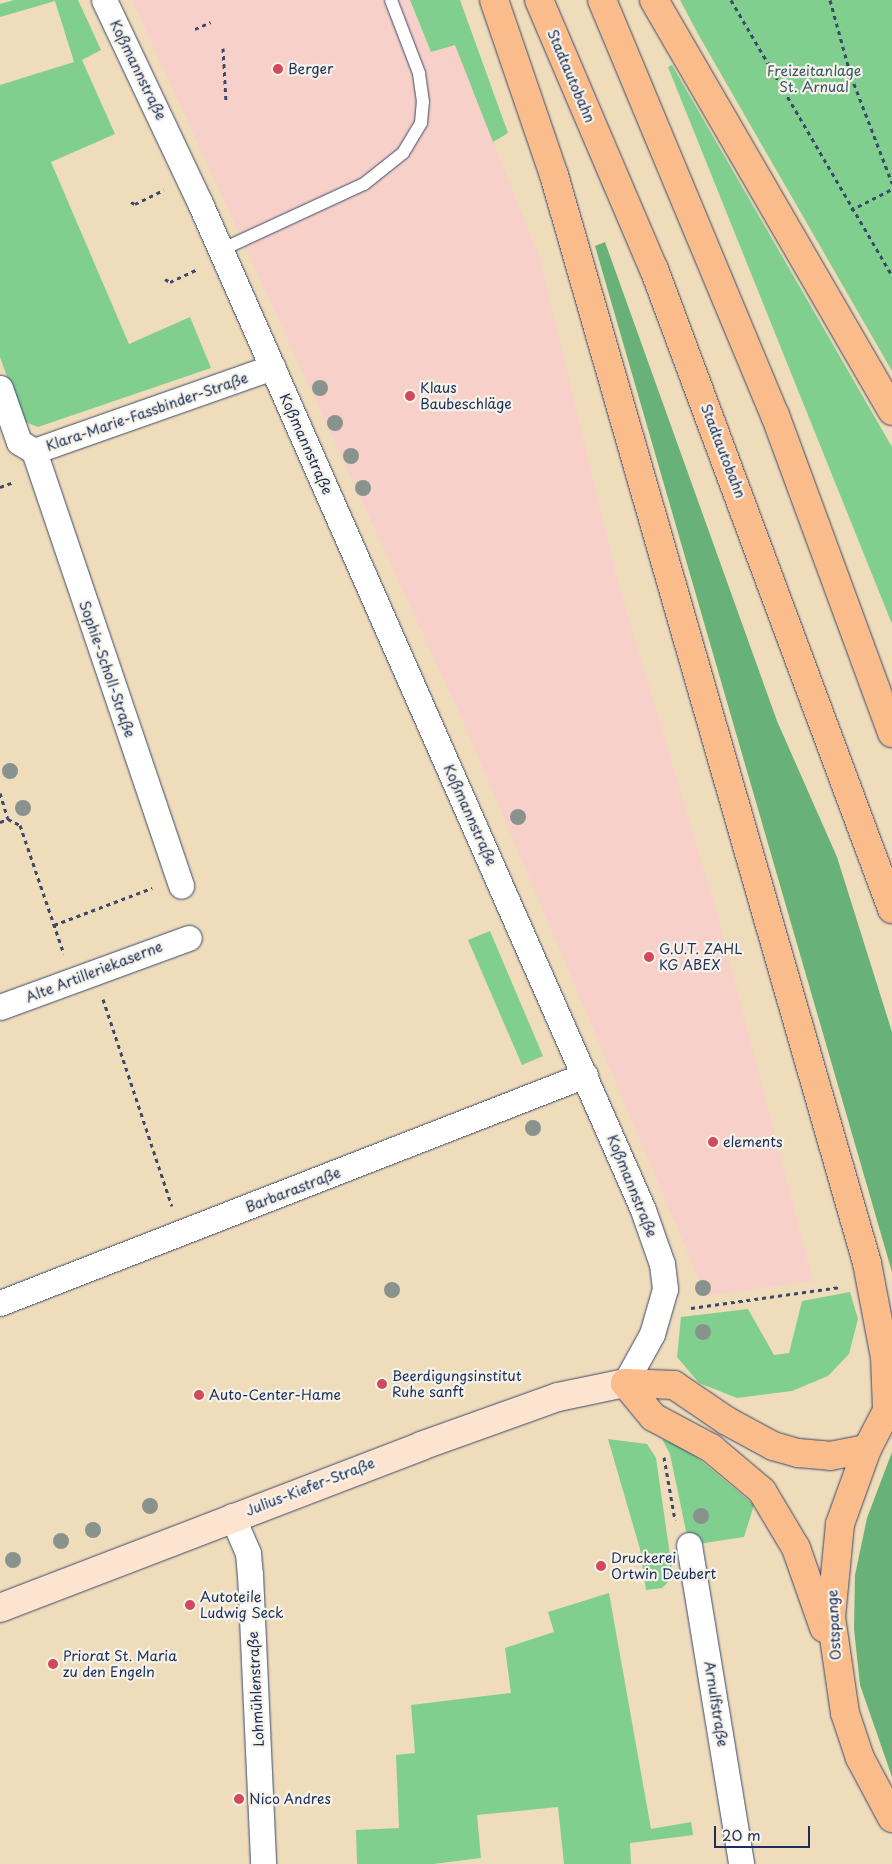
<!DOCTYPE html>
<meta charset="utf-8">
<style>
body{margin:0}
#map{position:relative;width:892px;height:1864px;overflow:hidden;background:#efdcbb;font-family:"Playpen Sans",sans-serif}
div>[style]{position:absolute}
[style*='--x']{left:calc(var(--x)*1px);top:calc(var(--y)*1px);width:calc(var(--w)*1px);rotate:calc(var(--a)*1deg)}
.built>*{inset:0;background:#f7d1c9}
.green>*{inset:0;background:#80cf8f}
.forest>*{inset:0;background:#68b27a}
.path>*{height:3px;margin-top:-1.5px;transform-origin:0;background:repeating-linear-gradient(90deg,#3b496c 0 4px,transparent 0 8px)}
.roads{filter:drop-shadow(0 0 1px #3b496c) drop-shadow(0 0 1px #3b496c)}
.service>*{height:12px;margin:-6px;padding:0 6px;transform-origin:6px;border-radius:6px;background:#fff}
.minor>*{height:25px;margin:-12.5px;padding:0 12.5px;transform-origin:12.5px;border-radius:12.5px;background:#fff}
.secondary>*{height:28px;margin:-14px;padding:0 14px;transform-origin:14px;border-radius:14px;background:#fde4d0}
.primary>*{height:28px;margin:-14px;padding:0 14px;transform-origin:14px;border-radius:14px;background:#f9bc8a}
.motorway>*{height:28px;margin:-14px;padding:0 14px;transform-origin:14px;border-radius:14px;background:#f9bc8a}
.trees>*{width:16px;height:16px;margin:-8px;border-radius:50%;background:#88938e}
.dots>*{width:14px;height:14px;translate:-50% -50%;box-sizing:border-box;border:2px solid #f7f3e8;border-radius:50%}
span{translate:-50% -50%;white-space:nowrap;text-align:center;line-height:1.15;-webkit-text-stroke:4.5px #f7f3e8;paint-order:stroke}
.poi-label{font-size:14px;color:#1b2f5e}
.left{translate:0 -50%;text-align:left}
.street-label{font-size:14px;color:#1b2f5e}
.park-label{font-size:14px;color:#34576a}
.scale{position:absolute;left:714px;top:1826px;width:96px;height:22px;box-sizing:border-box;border:2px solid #1b2f5e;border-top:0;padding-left:6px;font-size:15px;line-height:18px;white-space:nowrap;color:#1b2f5e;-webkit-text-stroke:4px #f7f3e8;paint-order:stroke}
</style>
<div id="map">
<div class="built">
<div style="clip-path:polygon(132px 0,410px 0,430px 52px,455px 45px,541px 261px,616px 575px,719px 920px,813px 1281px,706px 1296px,465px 726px)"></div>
</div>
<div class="green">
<div style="clip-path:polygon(14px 0,78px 0,101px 50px,82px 60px,115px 134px,51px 162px,129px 344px,190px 317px,211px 368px,38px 427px,23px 421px,0 357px,0 85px,74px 62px,55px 1px,0 17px,0 4px)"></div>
<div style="clip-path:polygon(410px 0,460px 0,508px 133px,493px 142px,455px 45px,431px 52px)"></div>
<div style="clip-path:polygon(680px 0,892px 0,892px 371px,698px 34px)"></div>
<div style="clip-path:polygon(672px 65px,892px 447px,892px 624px,668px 67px)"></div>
<div style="clip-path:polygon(490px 931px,543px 1056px,522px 1065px,468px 940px)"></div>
<div style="clip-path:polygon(850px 1292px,858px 1319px,849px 1354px,828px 1376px,792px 1391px,737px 1398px,699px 1383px,677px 1357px,681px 1317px,748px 1309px,774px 1355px,789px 1353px,802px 1301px)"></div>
<div style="clip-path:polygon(608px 1439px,647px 1444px,656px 1458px,672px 1569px,669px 1581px,662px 1588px,646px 1590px,640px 1549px)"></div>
<div style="clip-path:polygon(662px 1439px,687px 1449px,754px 1505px,744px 1537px,698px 1544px,686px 1531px,670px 1454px)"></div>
<div style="clip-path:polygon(609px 1593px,651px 1829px,691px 1822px,693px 1835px,630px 1843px,631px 1864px,564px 1864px,558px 1807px,477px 1815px,481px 1858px,433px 1864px,357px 1864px,356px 1830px,399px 1828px,396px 1755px,415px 1753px,411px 1705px,511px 1693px,505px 1648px,554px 1632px,548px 1612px)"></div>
</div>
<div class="forest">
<div style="clip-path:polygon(605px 242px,777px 721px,837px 857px,892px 1032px,892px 1272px,595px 246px)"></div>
<div style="clip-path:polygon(892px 1452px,892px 1777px,860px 1685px,854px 1629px,855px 1575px,867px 1518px)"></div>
</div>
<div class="path">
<div style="--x:731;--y:0;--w:320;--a:59.7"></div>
<div style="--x:830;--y:0;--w:79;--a:74.6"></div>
<div style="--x:851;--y:76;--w:115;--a:69"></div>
<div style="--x:195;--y:29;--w:17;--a:-24"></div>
<div style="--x:223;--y:48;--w:54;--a:86.8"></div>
<div style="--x:131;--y:202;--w:4;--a:27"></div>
<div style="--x:135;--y:204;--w:32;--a:-26"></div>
<div style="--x:851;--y:210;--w:46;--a:-27.1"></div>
<div style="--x:165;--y:279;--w:6;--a:31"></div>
<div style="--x:170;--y:282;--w:31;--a:-25"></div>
<div style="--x:0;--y:487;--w:15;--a:-20"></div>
<div style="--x:0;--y:793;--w:27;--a:73"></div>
<div style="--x:8;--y:819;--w:13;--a:27"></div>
<div style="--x:20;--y:825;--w:136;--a:71.2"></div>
<div style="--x:0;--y:822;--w:9;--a:-21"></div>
<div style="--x:54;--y:925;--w:105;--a:-20.7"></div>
<div style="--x:103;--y:999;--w:218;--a:71.6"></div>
<div style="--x:691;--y:1308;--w:151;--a:-8"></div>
<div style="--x:664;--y:1457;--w:64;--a:80.1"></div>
</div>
<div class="roads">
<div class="service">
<div style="--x:221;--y:250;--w:157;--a:-24.8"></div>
<div style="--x:364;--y:184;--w:50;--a:-38.5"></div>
<div style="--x:403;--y:153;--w:35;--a:-59"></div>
<div style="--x:421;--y:123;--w:21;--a:-85"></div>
<div style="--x:423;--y:102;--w:29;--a:-98"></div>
<div style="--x:419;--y:73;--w:78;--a:-111"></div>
</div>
<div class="minor">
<div style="--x:104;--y:0;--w:225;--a:64.7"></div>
<div style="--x:200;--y:203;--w:1100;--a:66.25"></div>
<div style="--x:643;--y:1210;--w:57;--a:70.6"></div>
<div style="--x:662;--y:1264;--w:25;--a:83"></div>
<div style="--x:665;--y:1289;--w:47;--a:106.1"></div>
<div style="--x:652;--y:1334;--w:56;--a:118.9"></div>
<div style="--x:0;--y:388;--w:57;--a:70.6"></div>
<div style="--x:19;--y:442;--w:17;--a:31"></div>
<div style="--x:34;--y:451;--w:253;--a:-19.4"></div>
<div style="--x:34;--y:451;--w:459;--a:71.3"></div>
<div style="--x:0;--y:1007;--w:201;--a:-20.1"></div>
<div style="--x:0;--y:1303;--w:628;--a:-21.29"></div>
<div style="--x:232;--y:1516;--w:40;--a:66.6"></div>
<div style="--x:248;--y:1553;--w:21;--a:85"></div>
<div style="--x:250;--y:1574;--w:290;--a:87.4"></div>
<div style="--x:689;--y:1545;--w:323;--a:80.7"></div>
</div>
<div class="secondary">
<div style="--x:0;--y:1608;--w:451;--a:-21"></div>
<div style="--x:421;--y:1446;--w:145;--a:-19.7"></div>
<div style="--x:558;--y:1397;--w:68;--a:-11.8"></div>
</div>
<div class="primary">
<div style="--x:625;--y:1383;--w:44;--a:50.5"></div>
<div style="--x:653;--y:1417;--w:66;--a:28.1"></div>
<div style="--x:711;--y:1448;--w:67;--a:40.1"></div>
<div style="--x:762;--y:1491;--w:66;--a:59.2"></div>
<div style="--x:796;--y:1548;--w:85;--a:70.7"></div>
<div style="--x:625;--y:1383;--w:49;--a:2.3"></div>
<div style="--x:674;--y:1385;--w:64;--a:34.2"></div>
<div style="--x:727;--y:1421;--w:52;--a:28.5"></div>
<div style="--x:773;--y:1446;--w:26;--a:16"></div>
<div style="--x:798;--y:1453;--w:32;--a:5"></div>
<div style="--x:830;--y:1456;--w:38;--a:-11"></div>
<div style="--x:892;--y:1401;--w:54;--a:117.5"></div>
<div style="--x:867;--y:1449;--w:80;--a:109.8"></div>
<div style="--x:840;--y:1524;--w:93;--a:95.5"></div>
<div style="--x:831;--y:1617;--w:97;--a:81.7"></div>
<div style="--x:845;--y:1713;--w:47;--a:71.6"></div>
<div style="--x:860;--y:1758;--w:68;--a:61.9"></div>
</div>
<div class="motorway">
<div style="--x:494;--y:0;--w:185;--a:71.1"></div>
<div style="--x:554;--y:175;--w:1132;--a:73.95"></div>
<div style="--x:867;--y:1263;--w:96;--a:79.2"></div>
<div style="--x:885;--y:1357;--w:52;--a:87.8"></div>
<div style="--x:539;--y:0;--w:293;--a:66.9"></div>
<div style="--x:654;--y:269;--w:683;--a:69.6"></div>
<div style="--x:602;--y:0;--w:450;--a:67.4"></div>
<div style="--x:775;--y:415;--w:339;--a:69.8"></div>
<div style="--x:654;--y:0;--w:475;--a:59.9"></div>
</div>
</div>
<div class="trees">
<div style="left:320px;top:388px"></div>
<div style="left:335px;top:423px"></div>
<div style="left:351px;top:456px"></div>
<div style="left:363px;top:488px"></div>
<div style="left:10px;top:771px"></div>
<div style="left:23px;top:808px"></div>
<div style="left:518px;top:817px"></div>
<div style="left:533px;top:1128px"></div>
<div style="left:703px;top:1288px"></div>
<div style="left:392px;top:1290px"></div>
<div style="left:703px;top:1332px"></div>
<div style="left:150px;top:1506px"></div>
<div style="left:701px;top:1516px"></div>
<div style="left:93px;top:1530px"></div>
<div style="left:61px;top:1541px"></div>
<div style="left:13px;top:1560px"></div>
</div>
<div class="dots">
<div style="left:278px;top:69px;background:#d1495b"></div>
<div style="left:410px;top:396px;background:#d1495b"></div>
<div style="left:649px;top:957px;background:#d1495b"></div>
<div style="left:713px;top:1142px;background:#d1495b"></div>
<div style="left:382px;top:1384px;background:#d1495b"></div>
<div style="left:199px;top:1395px;background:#d1495b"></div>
<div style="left:601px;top:1566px;background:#d1495b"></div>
<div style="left:190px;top:1605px;background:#d1495b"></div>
<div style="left:53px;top:1664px;background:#d1495b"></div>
<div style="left:239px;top:1799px;background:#d1495b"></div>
</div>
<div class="poi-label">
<span class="left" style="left:288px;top:69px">Berger</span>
<span class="left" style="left:420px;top:396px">Klaus<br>Baubeschläge</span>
<span class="left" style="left:659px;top:957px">G.U.T. ZAHL<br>KG ABEX</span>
<span class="left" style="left:723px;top:1142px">elements</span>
<span class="left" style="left:392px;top:1384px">Beerdigungsinstitut<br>Ruhe sanft</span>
<span class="left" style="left:209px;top:1395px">Auto-Center-Hame</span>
<span class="left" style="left:611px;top:1566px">Druckerei<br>Ortwin Deubert</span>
<span class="left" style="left:200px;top:1605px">Autoteile<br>Ludwig Seck</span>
<span class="left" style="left:63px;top:1664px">Priorat St. Maria<br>zu den Engeln</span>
<span class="left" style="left:249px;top:1799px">Nico Andres</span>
</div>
<div class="street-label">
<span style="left:138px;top:70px;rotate:64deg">Koßmannstraße</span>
<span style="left:571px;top:76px;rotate:67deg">Stadtautobahn</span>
<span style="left:147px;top:412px;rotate:-19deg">Klara-Marie-Fassbinder-Straße</span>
<span style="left:306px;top:444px;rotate:66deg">Koßmannstraße</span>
<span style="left:723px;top:451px;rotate:69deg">Stadtautobahn</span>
<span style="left:107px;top:669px;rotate:71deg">Sophie-Scholl-Straße</span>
<span style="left:470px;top:815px;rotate:66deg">Koßmannstraße</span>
<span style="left:94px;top:972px;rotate:-21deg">Alte Artilleriekaserne</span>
<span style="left:632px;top:1186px;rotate:68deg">Koßmannstraße</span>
<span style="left:293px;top:1190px;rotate:-21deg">Barbarastraße</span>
<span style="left:310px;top:1487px;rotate:-21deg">Julius-Kiefer-Straße</span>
<span style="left:834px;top:1625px;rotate:-93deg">Ostspange</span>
<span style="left:256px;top:1689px;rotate:-93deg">Lohmühlenstraße</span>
<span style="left:716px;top:1704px;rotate:81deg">Arnulfstraße</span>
</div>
<div class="park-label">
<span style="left:814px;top:79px">Freizeitanlage<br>St. Arnual</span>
</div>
<div class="scale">20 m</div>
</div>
